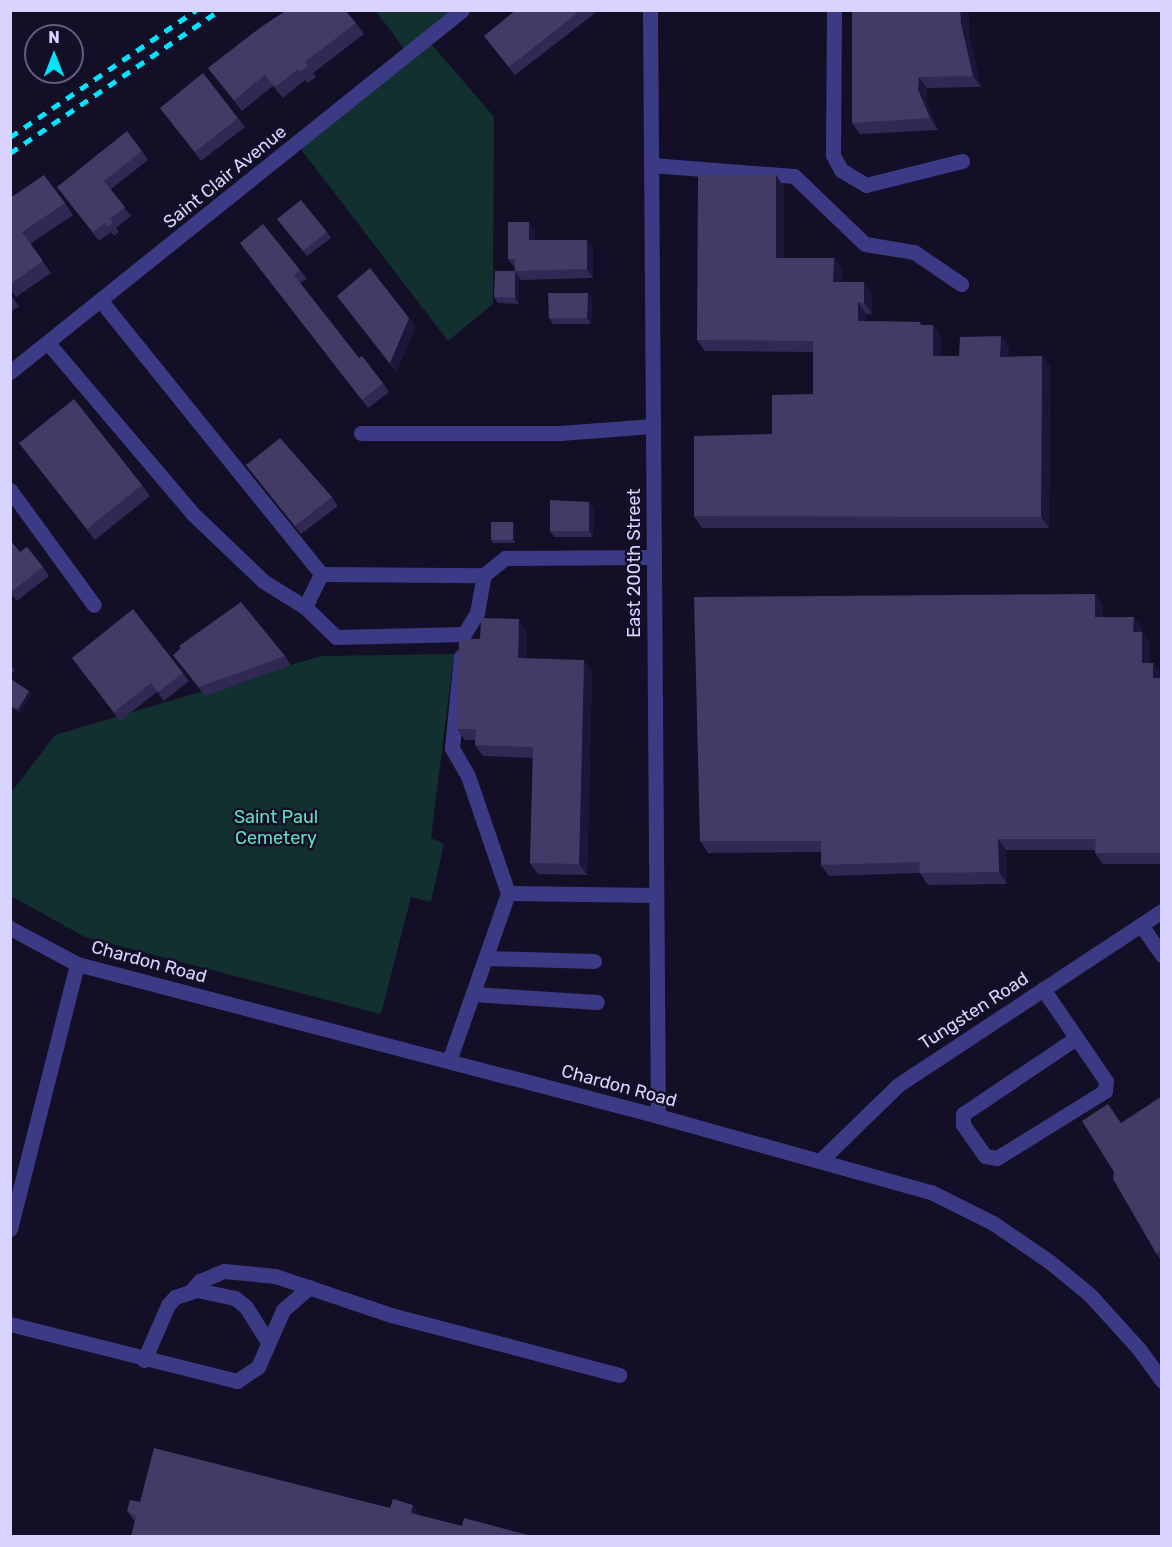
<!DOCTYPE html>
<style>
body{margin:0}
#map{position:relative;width:1172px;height:1547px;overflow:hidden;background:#130f26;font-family:Rubik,sans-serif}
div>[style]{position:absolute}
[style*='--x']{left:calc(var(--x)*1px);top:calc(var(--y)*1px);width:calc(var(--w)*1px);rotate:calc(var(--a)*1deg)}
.green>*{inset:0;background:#12302f}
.minor>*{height:15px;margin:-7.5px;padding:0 7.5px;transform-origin:7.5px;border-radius:7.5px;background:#3d3a85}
.rail>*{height:4.5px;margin-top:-2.25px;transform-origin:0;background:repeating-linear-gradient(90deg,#00e5ff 0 9px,transparent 0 17px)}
.wall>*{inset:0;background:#312854}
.shaded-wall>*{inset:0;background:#1d163a}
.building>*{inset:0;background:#433a66}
span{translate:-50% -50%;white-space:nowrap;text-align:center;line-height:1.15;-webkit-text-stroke:5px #130f26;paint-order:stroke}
.street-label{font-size:18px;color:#d9d4ff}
.park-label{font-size:18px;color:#5fe0c0}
.frame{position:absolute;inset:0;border:12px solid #d9d4ff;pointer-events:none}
.north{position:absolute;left:24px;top:24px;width:60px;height:60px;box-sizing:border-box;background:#130f26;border:2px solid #625e7d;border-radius:50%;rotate:0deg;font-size:16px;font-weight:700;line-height:24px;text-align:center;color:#d9d4ff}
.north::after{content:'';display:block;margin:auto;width:21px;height:27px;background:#00e5ff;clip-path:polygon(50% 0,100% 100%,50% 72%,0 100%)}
</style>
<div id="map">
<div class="green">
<div style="clip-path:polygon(376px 11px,462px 11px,427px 39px,494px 117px,493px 304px,448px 341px,297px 144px,408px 54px)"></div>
<div style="clip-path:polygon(454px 654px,431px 838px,444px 844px,431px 902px,411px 897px,381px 1014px,85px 937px,11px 896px,10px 794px,55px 735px,321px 656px)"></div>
</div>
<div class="minor">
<div style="--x:650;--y:10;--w:1106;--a:89.59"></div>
<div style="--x:834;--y:10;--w:145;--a:90.4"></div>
<div style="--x:833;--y:155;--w:17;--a:62"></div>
<div style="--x:841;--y:170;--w:29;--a:31"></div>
<div style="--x:866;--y:185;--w:99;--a:-14"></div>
<div style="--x:651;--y:165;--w:143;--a:4.4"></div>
<div style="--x:794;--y:176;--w:98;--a:43.8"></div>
<div style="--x:865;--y:244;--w:50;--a:9.3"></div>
<div style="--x:914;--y:252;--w:57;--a:34.2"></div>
<div style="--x:101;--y:301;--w:351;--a:51.1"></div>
<div style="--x:321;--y:574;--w:163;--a:0.4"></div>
<div style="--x:48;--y:343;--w:224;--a:49.7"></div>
<div style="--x:193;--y:514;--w:97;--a:43.7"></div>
<div style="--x:263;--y:581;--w:49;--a:31.8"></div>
<div style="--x:305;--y:607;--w:43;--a:44.1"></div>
<div style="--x:336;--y:637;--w:128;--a:-1.3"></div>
<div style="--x:464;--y:634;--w:25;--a:-58"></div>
<div style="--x:477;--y:613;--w:39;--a:-80"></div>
<div style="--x:484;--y:575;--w:27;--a:-39"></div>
<div style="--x:505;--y:558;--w:149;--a:-0.4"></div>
<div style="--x:10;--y:372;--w:579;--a:-38.69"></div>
<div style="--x:361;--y:433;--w:199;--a:0"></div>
<div style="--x:560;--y:433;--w:93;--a:-4.3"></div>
<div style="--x:10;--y:490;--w:142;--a:53.9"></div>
<div style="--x:305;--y:607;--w:37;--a:-64"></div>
<div style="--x:508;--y:893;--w:148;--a:0.8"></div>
<div style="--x:1141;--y:925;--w:37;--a:55"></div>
<div style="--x:10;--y:928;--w:76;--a:28.2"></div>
<div style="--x:77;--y:964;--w:601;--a:14.66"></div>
<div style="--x:658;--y:1116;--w:283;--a:15.6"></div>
<div style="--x:931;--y:1192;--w:69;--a:26.6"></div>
<div style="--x:993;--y:1223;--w:69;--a:34.4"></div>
<div style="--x:1050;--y:1262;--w:52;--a:39.5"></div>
<div style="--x:1090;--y:1295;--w:73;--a:47.8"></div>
<div style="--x:1139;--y:1349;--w:39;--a:54"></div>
<div style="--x:486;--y:958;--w:108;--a:1.6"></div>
<div style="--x:1043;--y:989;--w:46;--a:55.6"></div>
<div style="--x:1069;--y:1027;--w:65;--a:55.6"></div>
<div style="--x:1106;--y:1081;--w:10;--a:96"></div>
<div style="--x:1105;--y:1091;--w:127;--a:148.2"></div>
<div style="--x:997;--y:1158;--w:12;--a:-171"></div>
<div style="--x:985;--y:1156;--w:38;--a:-125"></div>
<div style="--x:963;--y:1125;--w:11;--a:-90"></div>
<div style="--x:963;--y:1114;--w:136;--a:-33.9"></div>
<div style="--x:473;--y:994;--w:124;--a:3.7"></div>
<div style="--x:449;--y:1061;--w:178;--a:-70.6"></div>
<div style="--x:508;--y:893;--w:124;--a:-108.9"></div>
<div style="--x:468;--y:776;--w:32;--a:-120"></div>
<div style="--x:452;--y:748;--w:92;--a:-84.4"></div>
<div style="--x:821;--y:1160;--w:107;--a:-44.2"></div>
<div style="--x:898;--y:1085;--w:316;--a:-33.4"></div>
<div style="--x:10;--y:1229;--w:273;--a:-75.8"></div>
<div style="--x:190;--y:1292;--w:15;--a:-48"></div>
<div style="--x:200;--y:1281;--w:26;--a:-23"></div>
<div style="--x:224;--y:1271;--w:51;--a:5.6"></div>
<div style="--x:275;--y:1276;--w:122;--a:18.6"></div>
<div style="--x:391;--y:1315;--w:236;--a:14.7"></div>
<div style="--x:10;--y:1324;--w:234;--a:14.1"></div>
<div style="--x:237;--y:1381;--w:25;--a:-34"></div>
<div style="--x:258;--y:1367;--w:62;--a:-66.3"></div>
<div style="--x:283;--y:1310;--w:35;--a:-41"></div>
<div style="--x:144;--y:1360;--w:60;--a:-66.4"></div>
<div style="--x:168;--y:1305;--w:11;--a:-49"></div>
<div style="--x:175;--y:1297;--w:23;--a:-18"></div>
<div style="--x:197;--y:1290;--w:39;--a:12"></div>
<div style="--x:235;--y:1298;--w:14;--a:39"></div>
<div style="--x:246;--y:1307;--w:39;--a:58"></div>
</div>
<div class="rail">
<div style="--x:10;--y:137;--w:225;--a:-34.3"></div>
<div style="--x:10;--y:153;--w:254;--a:-34.3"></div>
</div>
<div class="wall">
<div style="clip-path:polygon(516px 10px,599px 10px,515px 75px,484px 36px)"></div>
<div style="clip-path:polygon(852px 10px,968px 10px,969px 35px,981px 87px,927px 88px,926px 101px,938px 130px,860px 134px,852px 123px)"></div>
<div style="clip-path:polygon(356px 23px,364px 34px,313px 73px,316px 77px,308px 83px,305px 80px,283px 98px,273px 86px,242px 111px,208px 68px)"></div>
<div style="clip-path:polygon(160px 108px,238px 118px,245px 127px,201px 161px)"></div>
<div style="clip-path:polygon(142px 151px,148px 160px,110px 190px,131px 216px,116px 228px,119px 232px,114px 236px,111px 232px,99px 241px,57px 187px)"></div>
<div style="clip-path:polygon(776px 175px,784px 187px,784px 258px,834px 258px,842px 269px,841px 282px,872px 294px,872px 314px,866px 314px,866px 321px,920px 322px,922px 325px,933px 325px,941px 337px,941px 356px,959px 356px,1001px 336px,1009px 347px,1008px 357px,1042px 356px,1050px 367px,1049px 528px,702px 528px,694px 516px,772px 434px,813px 394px,813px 352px,705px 351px,697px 340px)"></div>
<div style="clip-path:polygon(10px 198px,65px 203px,73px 215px,30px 244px,51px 273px,16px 297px,10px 288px)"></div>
<div style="clip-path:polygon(277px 219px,327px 232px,331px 238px,307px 256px)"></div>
<div style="clip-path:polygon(535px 230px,535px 240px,593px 248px,593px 278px,521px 280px,519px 277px,519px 304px,498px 303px,494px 297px,515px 271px,515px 268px,508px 259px)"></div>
<div style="clip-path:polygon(240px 243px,300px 270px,307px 279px,300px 283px,359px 358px,383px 383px,389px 392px,368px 408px)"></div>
<div style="clip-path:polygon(588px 293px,592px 299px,591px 324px,553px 324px,549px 318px)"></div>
<div style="clip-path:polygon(10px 294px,19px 306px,10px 313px)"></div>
<div style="clip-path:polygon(337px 296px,409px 318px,415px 327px,396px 372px)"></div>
<div style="clip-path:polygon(19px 443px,142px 485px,150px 496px,95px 540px)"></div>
<div style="clip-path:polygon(246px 465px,332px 497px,338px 506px,301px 534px)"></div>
<div style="clip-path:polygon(594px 507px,593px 537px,554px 537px,550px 531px)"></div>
<div style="clip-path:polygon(515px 525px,515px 543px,493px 543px,491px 540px)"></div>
<div style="clip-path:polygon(10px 540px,20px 552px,43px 567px,49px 576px,17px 601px,10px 593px)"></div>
<div style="clip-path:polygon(1095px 594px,1103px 606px,1103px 617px,1142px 628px,1142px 632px,1150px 643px,1150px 663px,1153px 663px,1161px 674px,1161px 864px,1103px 864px,1095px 853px,1095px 850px,1006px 850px,1007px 884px,928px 885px,920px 873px,829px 876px,821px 865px,821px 852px,708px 853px,700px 841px)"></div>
<div style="clip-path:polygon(527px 631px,526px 659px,592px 671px,587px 875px,538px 874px,530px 863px,533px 758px,483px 756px,475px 745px,475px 740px,465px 740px,457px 729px,480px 639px)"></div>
<div style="clip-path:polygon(173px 655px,285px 656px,291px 665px,205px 696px)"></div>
<div style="clip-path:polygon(72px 658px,183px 673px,189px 681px,164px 701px,157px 692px,120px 721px)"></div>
<div style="clip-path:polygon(10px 664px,15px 670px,10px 674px)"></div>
<div style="clip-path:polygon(10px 679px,31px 694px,20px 712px,10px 707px)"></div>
<div style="clip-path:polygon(1161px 1097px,1161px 1261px,1156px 1253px,1114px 1172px,1121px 1123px)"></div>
<div style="clip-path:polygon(140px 1502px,421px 1516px,462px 1526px,532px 1536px,135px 1522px,127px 1511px)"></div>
</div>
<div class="shaded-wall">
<div style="clip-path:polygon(960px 10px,968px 10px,969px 35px,981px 87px,973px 76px,961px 24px)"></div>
<div style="clip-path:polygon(919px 77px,927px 88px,926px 101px,938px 130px,930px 118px,918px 90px)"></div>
<div style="clip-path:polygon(776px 175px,784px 187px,784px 269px,776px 258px)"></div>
<div style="clip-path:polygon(529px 222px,535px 230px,535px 249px,529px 240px)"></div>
<div style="clip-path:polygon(587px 240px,593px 248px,593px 278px,587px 269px)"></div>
<div style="clip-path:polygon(834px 258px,842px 269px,841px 294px,833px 282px)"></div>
<div style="clip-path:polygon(515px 272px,519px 277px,519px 304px,515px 298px)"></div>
<div style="clip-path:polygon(864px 282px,872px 294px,872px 314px,864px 303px)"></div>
<div style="clip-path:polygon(588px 293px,592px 299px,591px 324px,587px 318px)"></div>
<div style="clip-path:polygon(858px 302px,866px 314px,866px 333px,858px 321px)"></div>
<div style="clip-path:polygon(409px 318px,415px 327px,396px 372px,390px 363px)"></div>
<div style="clip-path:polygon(933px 325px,941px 337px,941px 368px,933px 356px)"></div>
<div style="clip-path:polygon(1001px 336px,1009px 347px,1008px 368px,1000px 357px)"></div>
<div style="clip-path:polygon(1042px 356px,1050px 367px,1049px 528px,1041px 517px)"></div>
<div style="clip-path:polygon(589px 502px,594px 507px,593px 537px,589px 531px)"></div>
<div style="clip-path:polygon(513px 522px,515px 525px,515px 543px,513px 540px)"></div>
<div style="clip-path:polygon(1095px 594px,1103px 606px,1103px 629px,1095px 617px)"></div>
<div style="clip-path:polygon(1134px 617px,1142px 628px,1141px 643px,1133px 632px)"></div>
<div style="clip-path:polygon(519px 619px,527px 631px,526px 670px,518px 658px)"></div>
<div style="clip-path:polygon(1142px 632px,1150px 643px,1150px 674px,1142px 663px)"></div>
<div style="clip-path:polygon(584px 660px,592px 671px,587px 875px,579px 864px)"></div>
<div style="clip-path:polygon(1153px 663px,1161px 674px,1161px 690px,1153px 678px)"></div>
<div style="clip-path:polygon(29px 691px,31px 694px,20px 712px,18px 709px)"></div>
<div style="clip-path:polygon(998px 839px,1006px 850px,1007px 884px,999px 872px)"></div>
<div style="clip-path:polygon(413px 1505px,421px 1516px,411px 1513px)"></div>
</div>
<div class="building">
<div style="clip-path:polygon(287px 10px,345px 10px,356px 23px,305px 62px,308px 66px,300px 72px,298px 69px,275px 87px,265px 75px,234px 100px,208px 68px,261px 27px)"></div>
<div style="clip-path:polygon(516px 10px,581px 10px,509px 67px,484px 36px)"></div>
<div style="clip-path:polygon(852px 10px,960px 10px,961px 24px,973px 76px,919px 77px,918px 90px,930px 118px,852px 123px)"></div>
<div style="clip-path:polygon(203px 73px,238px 118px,195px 152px,160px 108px)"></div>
<div style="clip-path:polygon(127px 131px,142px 151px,104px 181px,125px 207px,110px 219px,113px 223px,107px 227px,105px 223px,93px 232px,57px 187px)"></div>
<div style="clip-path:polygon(44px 175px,65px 203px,22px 232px,43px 261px,10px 284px,10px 198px)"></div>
<div style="clip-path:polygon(698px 175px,776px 175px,776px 258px,834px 258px,833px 282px,864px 282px,864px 303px,858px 302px,858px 321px,920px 322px,920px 325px,933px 325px,933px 356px,959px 356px,960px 337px,1001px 336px,1000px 357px,1042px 356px,1041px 517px,694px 516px,694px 436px,772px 434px,772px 395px,813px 394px,813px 341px,697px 340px)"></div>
<div style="clip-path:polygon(301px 200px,327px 232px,303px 251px,277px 219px)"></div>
<div style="clip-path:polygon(508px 222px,529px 222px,529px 240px,587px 240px,587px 269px,515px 271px,515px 259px,508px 259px)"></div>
<div style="clip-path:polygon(263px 224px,300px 270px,294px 275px,359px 358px,362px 356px,383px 383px,362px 400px,240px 243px)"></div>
<div style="clip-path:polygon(370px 268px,409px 318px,390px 363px,337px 296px)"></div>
<div style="clip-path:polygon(495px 271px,515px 271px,515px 298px,494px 297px)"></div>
<div style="clip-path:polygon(548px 293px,588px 293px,587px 318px,549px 318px)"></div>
<div style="clip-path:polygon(74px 399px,142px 485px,87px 529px,19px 443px)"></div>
<div style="clip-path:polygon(280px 438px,332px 497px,295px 526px,246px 465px)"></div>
<div style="clip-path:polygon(550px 500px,589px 502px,589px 531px,550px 531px)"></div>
<div style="clip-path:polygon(491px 522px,513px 522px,513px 540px,491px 540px)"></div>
<div style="clip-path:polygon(10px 540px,20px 552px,27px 547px,43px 567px,11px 592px)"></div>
<div style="clip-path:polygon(1095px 594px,1095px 617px,1134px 617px,1133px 632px,1142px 632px,1142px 663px,1153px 663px,1153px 678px,1161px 678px,1161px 853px,1095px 853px,1096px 839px,998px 839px,999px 872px,920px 873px,919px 862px,821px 865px,821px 841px,700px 841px,694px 597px)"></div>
<div style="clip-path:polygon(241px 602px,285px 656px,199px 687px,173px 655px,181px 648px,179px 646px)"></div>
<div style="clip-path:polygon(133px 609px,183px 673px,158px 692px,151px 683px,114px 712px,72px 658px)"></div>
<div style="clip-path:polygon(481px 618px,519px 619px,518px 658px,584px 660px,579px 864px,530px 863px,533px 747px,475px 745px,476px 729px,457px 729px,459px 639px,480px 639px)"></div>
<div style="clip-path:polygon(11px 679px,29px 691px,18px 709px,10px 705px)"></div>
<div style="clip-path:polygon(1161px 1097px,1161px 1250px,1156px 1253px,1113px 1179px,1114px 1172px,1082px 1121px,1108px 1104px,1121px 1123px)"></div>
<div style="clip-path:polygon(154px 1448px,390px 1508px,393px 1499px,413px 1505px,411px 1513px,462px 1526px,464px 1518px,532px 1536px,131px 1536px,136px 1516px,127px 1511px,130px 1500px,140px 1502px)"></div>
</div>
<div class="street-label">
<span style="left:225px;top:177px;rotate:-39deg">Saint Clair Avenue</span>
<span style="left:634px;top:563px;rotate:-90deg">East 200th Street</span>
<span style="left:149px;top:962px;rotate:15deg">Chardon Road</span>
<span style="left:974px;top:1011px;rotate:-33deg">Tungsten Road</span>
<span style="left:619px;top:1086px;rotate:15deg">Chardon Road</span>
</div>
<div class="park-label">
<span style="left:276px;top:828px">Saint Paul<br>Cemetery</span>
</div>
<div class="frame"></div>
<div class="north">N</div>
</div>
